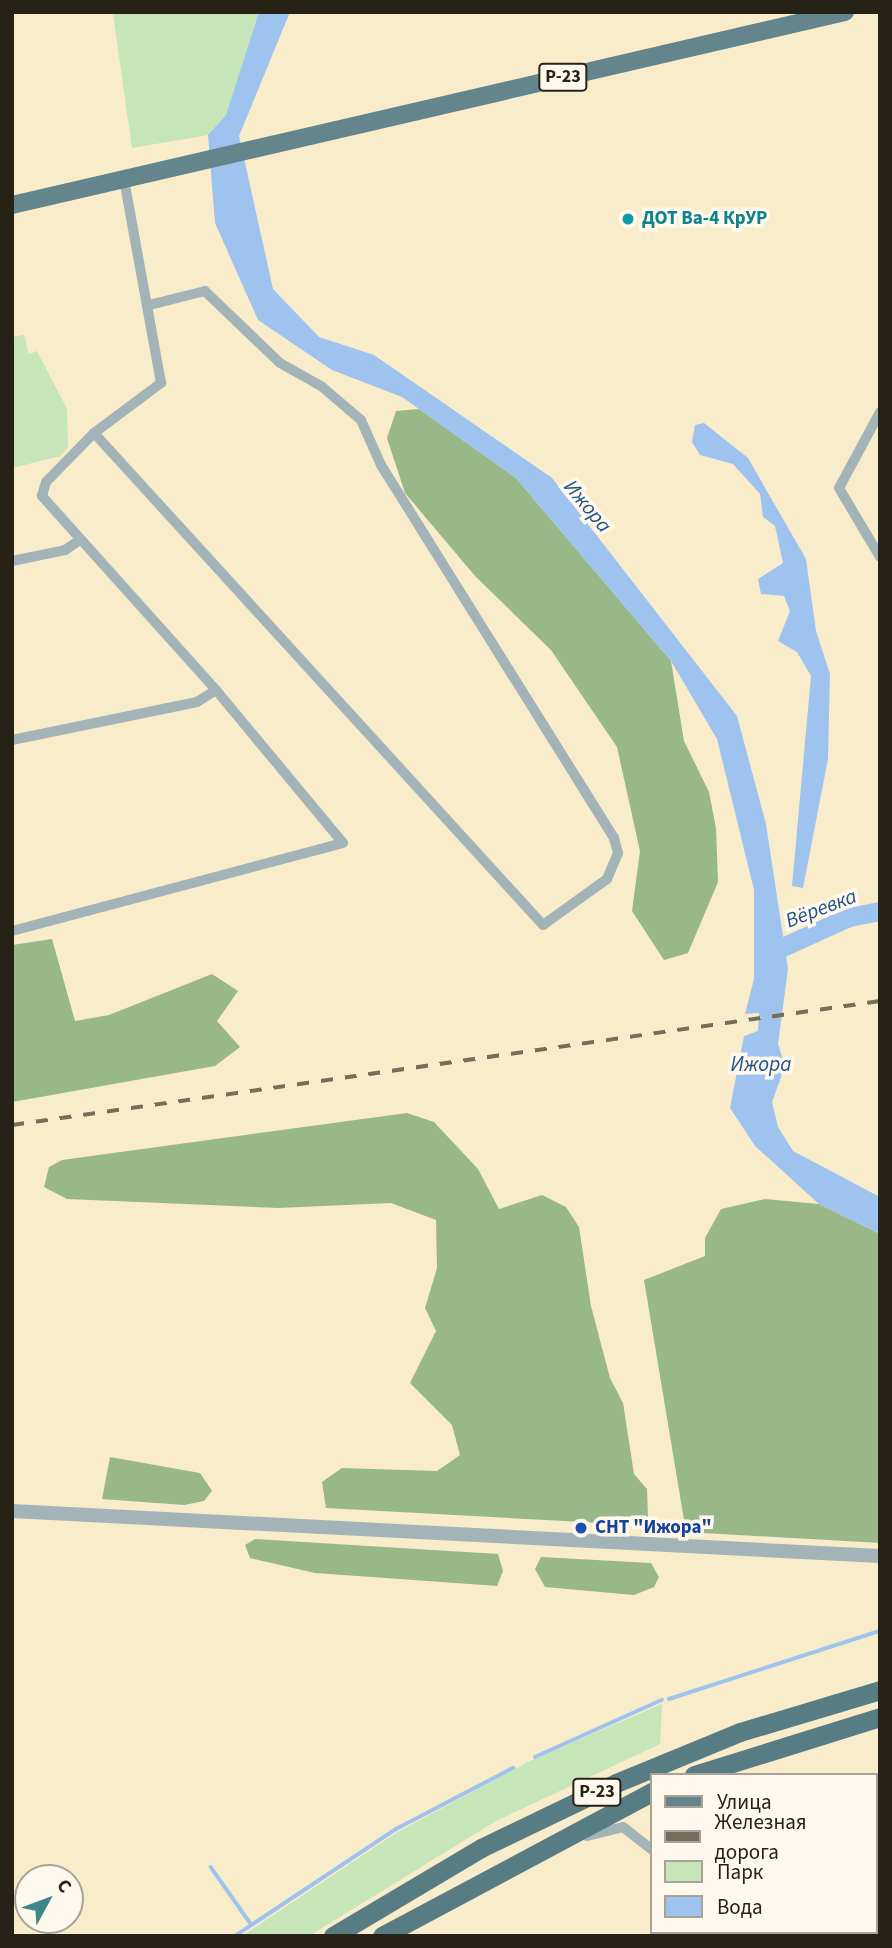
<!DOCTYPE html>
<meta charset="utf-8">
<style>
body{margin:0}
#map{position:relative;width:892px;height:1948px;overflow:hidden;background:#f8eccb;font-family:"Source Sans 3",sans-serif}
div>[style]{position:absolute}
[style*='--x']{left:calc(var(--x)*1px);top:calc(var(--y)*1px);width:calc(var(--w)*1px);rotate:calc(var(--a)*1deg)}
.green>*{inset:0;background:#c6e5b8}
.forest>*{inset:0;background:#98b88a}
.water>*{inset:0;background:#9ec3ee}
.stream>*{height:3.5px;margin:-1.75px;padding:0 1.75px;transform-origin:1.75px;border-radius:1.75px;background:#9ec3ee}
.river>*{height:19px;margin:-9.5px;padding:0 9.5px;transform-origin:9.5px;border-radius:9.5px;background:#9ec3ee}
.minor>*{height:10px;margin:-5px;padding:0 5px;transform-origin:5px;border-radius:5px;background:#a3b4b8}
.tertiary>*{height:14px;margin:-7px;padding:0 7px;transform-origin:7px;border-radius:7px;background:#a3b4b8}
.primary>*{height:18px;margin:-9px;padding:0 9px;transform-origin:9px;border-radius:9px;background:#64858c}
.trunk>*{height:19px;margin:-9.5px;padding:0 9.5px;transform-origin:9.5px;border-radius:9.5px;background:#587c84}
.rail>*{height:3.5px;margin-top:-1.75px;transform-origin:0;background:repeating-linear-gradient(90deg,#766e5a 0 12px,transparent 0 24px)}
.dots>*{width:19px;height:19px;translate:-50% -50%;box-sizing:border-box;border:4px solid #fef9ec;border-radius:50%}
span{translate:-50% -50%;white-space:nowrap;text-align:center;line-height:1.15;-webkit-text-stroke:7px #fef9ec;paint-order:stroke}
.shield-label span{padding:2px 5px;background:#fef9ec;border:2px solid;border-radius:5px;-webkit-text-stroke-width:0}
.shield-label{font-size:18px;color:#272216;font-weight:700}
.culture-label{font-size:19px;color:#0d838f;font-weight:700}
.left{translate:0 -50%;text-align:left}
.transit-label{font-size:19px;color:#164399;font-weight:700}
.water-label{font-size:21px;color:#215388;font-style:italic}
.frame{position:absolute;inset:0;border:14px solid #272216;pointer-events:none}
.legend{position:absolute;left:650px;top:1773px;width:228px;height:161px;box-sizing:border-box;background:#fef9ec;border:2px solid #a8a396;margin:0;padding:9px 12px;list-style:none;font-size:21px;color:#272216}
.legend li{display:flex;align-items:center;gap:14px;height:35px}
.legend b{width:35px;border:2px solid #a8a396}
.north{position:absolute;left:14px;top:1864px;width:70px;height:70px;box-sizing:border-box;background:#fef9ec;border:2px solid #a8a396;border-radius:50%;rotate:49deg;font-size:19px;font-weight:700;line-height:28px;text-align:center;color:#272216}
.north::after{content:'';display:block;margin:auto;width:24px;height:32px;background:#3f878d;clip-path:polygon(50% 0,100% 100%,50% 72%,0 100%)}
</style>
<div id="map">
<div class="green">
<div style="clip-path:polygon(259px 12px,226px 115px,208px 135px,132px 148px,113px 14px)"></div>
<div style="clip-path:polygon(24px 335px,29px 354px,37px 351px,67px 409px,68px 447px,61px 456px,12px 468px,12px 337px)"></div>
<div style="clip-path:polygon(662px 1704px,660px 1744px,496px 1821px,309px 1936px,242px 1936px,396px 1833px,532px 1760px)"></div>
</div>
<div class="forest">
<div style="clip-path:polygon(419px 409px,516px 478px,671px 661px,684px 741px,709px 792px,716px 828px,718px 882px,688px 953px,664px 960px,632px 911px,640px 851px,617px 747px,551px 650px,475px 576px,405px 493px,387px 438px,396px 411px)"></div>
<div style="clip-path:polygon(52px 939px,75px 1021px,109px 1015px,212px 974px,238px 991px,217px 1021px,240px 1047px,215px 1066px,12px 1102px,12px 945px)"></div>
<div style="clip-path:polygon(407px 1113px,434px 1122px,478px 1169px,499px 1209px,542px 1195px,566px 1207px,579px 1227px,591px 1306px,610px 1378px,623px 1403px,634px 1474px,647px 1489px,648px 1517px,638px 1525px,326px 1508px,322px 1482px,342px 1468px,437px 1471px,460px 1455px,452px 1425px,410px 1383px,436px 1331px,425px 1308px,437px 1268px,436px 1220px,391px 1203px,278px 1208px,67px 1199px,44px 1187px,49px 1167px,62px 1160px)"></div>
<div style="clip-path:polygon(765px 1199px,819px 1204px,880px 1234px,880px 1543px,686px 1532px,644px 1280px,705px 1256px,705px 1238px,721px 1209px)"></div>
<div style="clip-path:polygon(110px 1457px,200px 1473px,212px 1491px,204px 1501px,184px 1505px,102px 1499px)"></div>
<div style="clip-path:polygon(255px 1539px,498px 1554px,503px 1571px,497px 1586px,315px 1573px,250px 1558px,245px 1545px)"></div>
<div style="clip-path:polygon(541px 1557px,651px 1563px,659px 1577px,654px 1587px,634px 1595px,545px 1587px,535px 1569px)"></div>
</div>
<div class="water">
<div style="clip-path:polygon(259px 12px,290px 12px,239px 136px,273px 289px,319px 337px,374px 355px,552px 478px,737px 716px,766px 824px,788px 969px,778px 1044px,785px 1066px,772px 1102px,778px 1127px,793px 1151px,880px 1197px,880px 1234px,819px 1204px,755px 1146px,730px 1108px,744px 1036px,758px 1031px,759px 1013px,745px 1014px,754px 979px,754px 890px,717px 739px,671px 661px,516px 478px,402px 397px,332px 370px,258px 320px,215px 223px,208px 135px,226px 115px)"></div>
<div style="clip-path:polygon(704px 423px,748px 458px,806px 559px,816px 631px,830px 674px,828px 759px,803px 888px,792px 886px,811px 676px,797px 652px,778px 641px,790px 611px,784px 596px,761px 594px,758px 579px,783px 563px,775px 526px,763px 517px,760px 494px,733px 464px,700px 455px,692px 442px,695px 425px)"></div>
</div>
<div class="stream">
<div style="--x:669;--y:1699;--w:222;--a:-17.9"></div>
<div style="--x:535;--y:1757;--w:139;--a:-24.2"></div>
<div style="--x:876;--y:1796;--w:4;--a:-27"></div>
<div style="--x:211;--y:1867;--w:70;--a:54.9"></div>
<div style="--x:235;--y:1936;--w:193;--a:-33.6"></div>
<div style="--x:396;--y:1829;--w:132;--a:-27.5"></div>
<div style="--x:707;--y:1936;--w:4;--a:-63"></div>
</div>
<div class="river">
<div style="--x:778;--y:949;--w:78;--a:-24.3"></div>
<div style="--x:849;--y:917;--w:32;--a:-11"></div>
</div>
<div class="minor">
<div style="--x:880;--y:412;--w:86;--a:118.3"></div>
<div style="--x:839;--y:488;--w:80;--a:59.3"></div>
<div style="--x:94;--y:433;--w:666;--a:47.62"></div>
<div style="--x:543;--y:925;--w:79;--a:-35.7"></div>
<div style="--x:607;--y:879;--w:28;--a:-67"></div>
<div style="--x:618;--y:853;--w:16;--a:-105"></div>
<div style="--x:614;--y:838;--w:440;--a:-122"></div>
<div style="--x:381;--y:465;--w:49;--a:-114"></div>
<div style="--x:361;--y:420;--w:52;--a:-139.6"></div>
<div style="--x:321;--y:386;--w:47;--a:-150.7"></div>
<div style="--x:280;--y:363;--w:104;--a:-136.2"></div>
<div style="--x:205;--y:291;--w:58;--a:166"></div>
<div style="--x:12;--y:561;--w:54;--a:-11.7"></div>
<div style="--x:65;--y:550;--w:14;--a:-34"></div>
<div style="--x:12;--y:740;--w:189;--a:-11.6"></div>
<div style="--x:197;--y:702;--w:22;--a:-32"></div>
<div style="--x:216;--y:690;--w:261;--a:-131.9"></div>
<div style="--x:42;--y:496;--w:15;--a:-74"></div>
<div style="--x:46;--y:482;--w:69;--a:-45.6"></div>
<div style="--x:94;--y:433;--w:84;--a:-36.7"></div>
<div style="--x:161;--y:383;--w:207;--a:-100.3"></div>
<div style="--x:12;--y:931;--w:342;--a:-14.9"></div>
<div style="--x:343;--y:843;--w:199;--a:-129.7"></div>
<div style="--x:587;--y:1836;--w:37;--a:-14"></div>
<div style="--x:623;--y:1827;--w:37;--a:38"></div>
<div style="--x:660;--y:1932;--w:4;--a:90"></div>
<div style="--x:680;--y:1936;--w:6;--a:-39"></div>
</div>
<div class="tertiary">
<div style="--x:12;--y:1511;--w:869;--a:2.97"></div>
</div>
<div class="primary">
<div style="--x:12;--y:205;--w:855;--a:-13.04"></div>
</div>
<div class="trunk">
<div style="--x:694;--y:1775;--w:195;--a:-17.3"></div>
<div style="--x:333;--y:1936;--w:172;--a:-30.7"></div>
<div style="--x:481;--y:1848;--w:150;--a:-25.7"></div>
<div style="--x:616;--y:1783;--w:134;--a:-22.4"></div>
<div style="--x:740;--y:1732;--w:146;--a:-16.7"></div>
<div style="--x:382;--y:1936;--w:306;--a:-28.1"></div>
</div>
<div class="rail">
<div style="--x:12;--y:1125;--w:877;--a:-8.13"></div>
</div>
<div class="dots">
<div style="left:628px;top:219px;background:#0f9aa8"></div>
<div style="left:581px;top:1528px;background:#1a4fb4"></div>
</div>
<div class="shield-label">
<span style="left:563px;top:77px">Р-23</span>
<span style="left:597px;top:1792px">Р-23</span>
</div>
<div class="culture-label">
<span class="left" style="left:642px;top:219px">ДОТ Ва-4 КрУР</span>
</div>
<div class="transit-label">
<span class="left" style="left:595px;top:1528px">СНТ "Ижора"</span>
</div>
<div class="water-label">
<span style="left:588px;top:506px;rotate:50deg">Ижора</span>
<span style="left:821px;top:908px;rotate:-21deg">Вёревка</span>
<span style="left:761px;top:1064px">Ижора</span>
</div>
<div class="frame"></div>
<ul class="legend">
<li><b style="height:9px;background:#64858c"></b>Улица</li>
<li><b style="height:9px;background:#766e5a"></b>Железная дорога</li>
<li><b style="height:19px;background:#c6e5b8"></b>Парк</li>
<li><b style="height:19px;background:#9ec3ee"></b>Вода</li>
</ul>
<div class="north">С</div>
</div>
